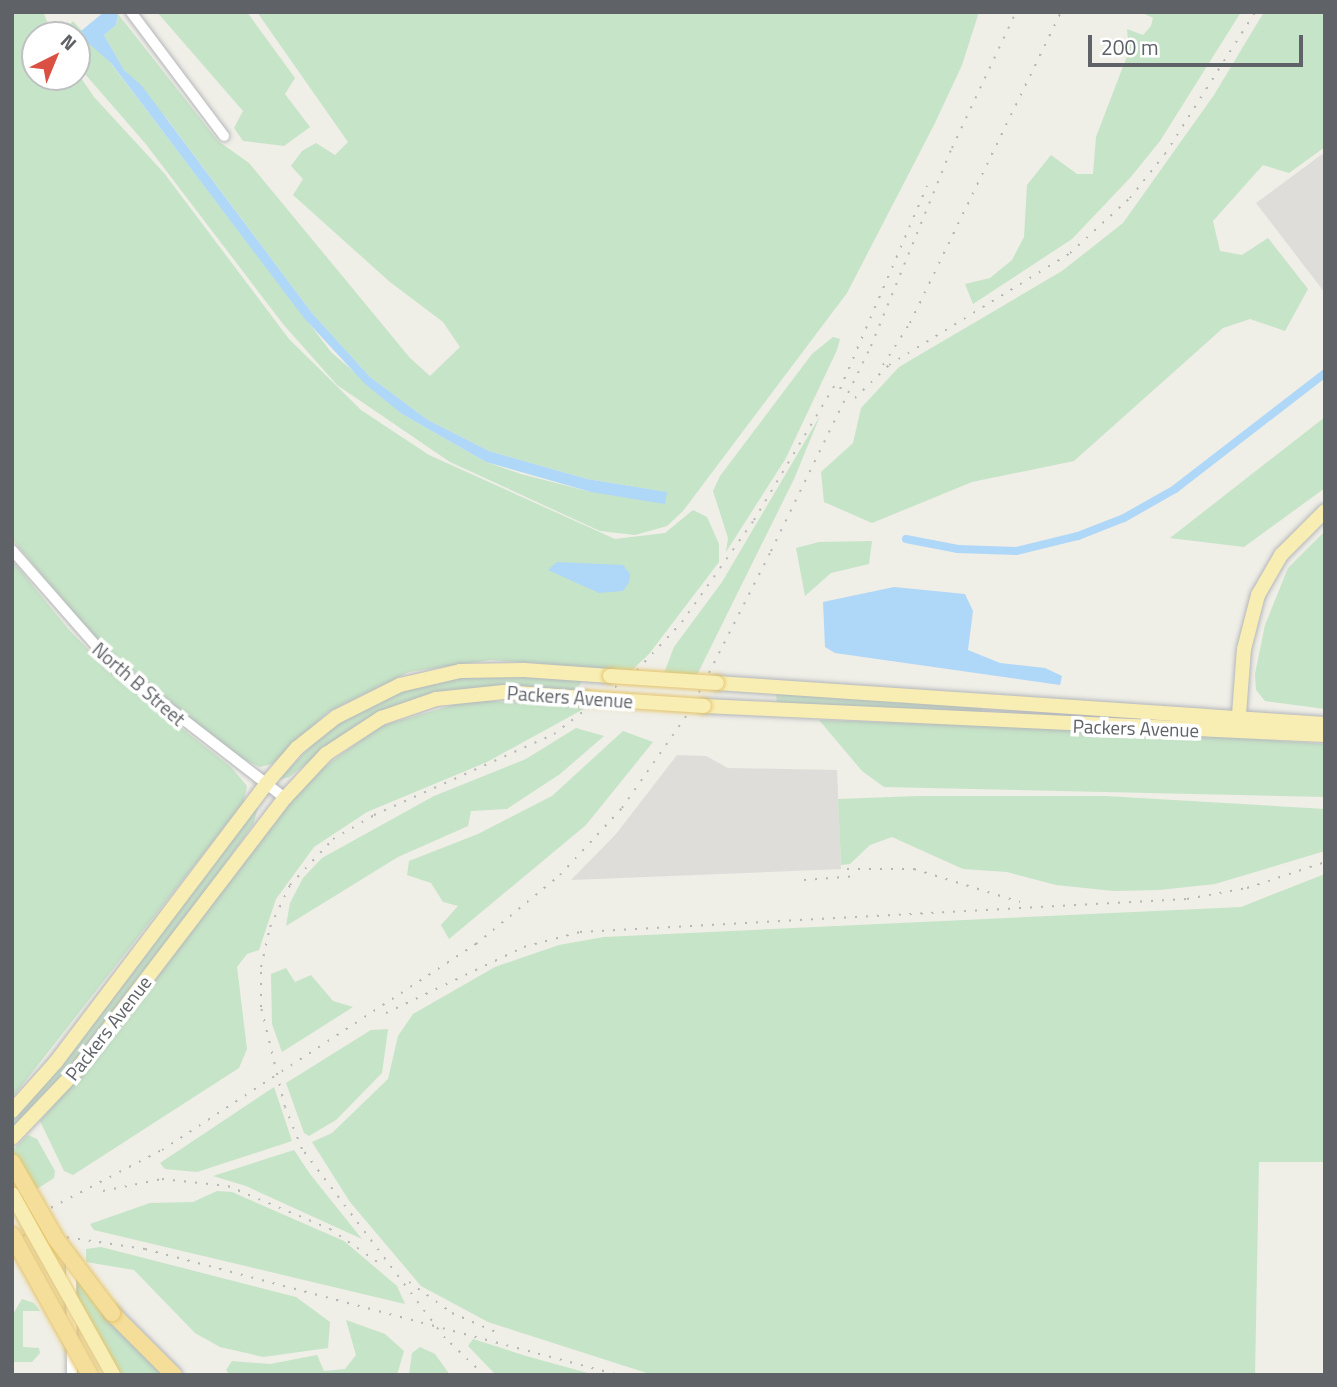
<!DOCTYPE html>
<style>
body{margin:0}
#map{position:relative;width:1337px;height:1387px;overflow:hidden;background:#efeee7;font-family:"Titillium Web",sans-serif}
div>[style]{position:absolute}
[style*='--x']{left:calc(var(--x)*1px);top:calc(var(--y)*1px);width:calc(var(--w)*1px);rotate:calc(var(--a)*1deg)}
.industrial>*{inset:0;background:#deddd9}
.green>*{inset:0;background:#c6e4c7}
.water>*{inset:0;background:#afd7f8}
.canal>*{height:8px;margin:-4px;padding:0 4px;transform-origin:4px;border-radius:4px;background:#afd7f8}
.roads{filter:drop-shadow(0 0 2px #b4b7ba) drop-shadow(0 0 2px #b4b7ba)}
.minor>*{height:10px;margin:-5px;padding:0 5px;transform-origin:5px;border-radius:5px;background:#fff}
.major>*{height:14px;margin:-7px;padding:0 7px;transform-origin:7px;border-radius:7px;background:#f8eeb4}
.highway>*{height:16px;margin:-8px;padding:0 8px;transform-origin:8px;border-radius:8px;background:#f4de9a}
.rail>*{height:2px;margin-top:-1px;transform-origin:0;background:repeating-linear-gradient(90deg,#b5b6b6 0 2px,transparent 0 11px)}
.bridges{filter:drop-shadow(0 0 2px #e5c46a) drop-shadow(0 0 2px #e5c46a)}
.major-bridge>*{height:14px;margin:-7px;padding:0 7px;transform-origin:7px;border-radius:7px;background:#f8eeb4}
.highway-bridge>*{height:16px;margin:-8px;padding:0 8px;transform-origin:8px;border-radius:8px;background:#f4de9a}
span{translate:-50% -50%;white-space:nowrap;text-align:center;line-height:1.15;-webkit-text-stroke:7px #fff;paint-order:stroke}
.street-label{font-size:19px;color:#5f6266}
.frame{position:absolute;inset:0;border:14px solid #5f6266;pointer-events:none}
.north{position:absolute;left:21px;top:21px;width:70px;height:70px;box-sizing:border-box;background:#fff;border:2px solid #bfc0c2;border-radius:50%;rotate:43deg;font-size:19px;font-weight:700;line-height:28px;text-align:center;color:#5f6266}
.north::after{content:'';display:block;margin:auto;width:24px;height:32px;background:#da5042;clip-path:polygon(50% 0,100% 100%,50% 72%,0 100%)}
.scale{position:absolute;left:1088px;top:35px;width:215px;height:32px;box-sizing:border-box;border:4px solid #5f6266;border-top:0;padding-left:9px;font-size:21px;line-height:24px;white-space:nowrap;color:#5f6266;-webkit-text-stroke:5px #fff;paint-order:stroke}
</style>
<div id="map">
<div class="industrial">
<div style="clip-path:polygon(1325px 152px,1325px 293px,1256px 203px)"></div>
<div style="clip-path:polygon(677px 755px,706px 756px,728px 768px,837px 770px,841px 869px,571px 880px,616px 834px)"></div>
</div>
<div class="green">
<div style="clip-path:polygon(12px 12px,43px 12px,53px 35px,35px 35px,35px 77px,77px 77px,77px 72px,94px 97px,164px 173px,289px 339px,361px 410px,429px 455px,615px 539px,665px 533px,693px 510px,707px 517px,719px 544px,719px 562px,649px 654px,631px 671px,491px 660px,409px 672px,328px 712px,272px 764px,260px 767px,231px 753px,98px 642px,12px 539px)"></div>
<div style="clip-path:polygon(157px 12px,247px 12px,295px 78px,285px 94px,310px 127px,284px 146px,243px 141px,234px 128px,243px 111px)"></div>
<div style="clip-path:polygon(257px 12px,507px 14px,979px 12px,962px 65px,935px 123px,847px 293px,683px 511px,667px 526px,635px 535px,600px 531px,450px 462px,337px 385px,283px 324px,145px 143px,78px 66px,77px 35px,60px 35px,73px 21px,106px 57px,331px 352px,402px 414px,486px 462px,521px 474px,591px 492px,666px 492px,587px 479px,489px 451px,428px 420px,370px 377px,312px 313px,167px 119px,124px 70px,104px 35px,116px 25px,118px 14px,218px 141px,249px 163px,410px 358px,430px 376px,460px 347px,443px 322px,390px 282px,293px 195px,303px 179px,291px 166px,302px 151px,316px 143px,335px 155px,348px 142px)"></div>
<div style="clip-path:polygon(1141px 12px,1241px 12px,1160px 141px,1130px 178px,1072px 239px,973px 304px,965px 284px,990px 278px,1012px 260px,1024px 237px,1027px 185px,1051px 155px,1077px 174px,1093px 174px,1096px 137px,1129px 51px,1127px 29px,1143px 35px,1151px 26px,1153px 18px)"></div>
<div style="clip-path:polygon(1264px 12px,1325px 12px,1325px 147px,1289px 173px,1263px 165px,1213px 221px,1220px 251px,1242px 255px,1268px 238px,1308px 289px,1285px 331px,1250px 319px,1223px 328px,1074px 461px,972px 482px,872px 523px,824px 502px,821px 472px,853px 443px,861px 408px,899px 367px,1062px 271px,1123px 223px,1214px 95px)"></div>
<div style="clip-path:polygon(833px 337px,840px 339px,837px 350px,786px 458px,726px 552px,728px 538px,713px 491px,720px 476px,812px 354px)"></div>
<div style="clip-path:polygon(820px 416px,794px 479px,697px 675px,664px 673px,674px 647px,722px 582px)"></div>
<div style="clip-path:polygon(1325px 417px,1325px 488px,1244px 547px,1170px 538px)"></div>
<div style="clip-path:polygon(1325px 531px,1325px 709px,1265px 701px,1256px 690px,1255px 674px,1265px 625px,1288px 568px)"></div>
<div style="clip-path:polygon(872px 541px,869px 564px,831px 573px,805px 596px,796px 548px,819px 542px)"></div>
<div style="clip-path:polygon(12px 560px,69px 630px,113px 674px,231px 767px,247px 786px,244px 801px,229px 821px,12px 1098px)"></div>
<div style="clip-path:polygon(509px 675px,582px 681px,576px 691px,532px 688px,382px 713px,350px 730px,289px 777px,278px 780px,327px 730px,386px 697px,443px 679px)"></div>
<div style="clip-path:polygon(776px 693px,982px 707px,982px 716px,777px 704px)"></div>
<div style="clip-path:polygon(470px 700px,589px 706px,487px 762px,367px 812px,314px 847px,276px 899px,259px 950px,247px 954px,237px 967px,247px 1049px,239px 1068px,73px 1175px,64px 1171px,40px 1121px,104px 1046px,293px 799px,317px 772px,381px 726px)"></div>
<div style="clip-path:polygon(819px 720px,1137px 731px,1325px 744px,1325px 797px,884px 787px,862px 771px)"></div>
<div style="clip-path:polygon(576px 728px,604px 736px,560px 774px,507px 809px,471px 811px,468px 826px,398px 857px,286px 926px,290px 903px,303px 878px,322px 858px,434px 796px,526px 759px)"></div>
<div style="clip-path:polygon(623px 731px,653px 742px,586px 825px,449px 939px,441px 925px,458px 906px,443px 902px,431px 883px,407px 875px,409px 861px,478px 834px,552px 796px)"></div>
<div style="clip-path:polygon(919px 796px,1105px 796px,1325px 809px,1325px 851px,1215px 884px,1159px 890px,1114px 891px,1056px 885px,1007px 872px,963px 869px,892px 837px,870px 845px,850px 864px,841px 865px,838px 799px)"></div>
<div style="clip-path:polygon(258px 806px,254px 823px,194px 908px,55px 1086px,12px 1131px,12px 1117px)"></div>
<div style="clip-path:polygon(1325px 874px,1325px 1162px,1259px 1162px,1255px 1375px,653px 1375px,488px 1322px,421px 1286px,350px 1202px,312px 1142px,332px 1133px,388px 1079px,398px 1036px,413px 1014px,495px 967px,559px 945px,604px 937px,1241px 907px)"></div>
<div style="clip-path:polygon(286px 968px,295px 982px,311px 975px,333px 1001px,353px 1007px,282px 1052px,272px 1024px,271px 974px)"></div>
<div style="clip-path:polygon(388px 1029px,382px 1073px,336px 1120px,309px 1136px,304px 1133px,286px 1083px,371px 1030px)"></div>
<div style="clip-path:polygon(274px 1087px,292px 1141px,197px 1172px,165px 1169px,160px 1163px)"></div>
<div style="clip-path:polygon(28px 1135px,37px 1139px,55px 1171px,54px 1178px,34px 1191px,12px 1151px)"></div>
<div style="clip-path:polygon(294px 1150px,310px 1174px,362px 1239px,246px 1186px,213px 1176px)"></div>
<div style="clip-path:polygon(217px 1191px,232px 1192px,344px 1241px,397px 1286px,405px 1304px,94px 1230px,90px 1224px,150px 1203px,193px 1202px)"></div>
<div style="clip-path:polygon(101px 1247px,296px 1297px,330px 1322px,328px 1348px,263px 1357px,220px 1347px,195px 1333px,134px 1270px,86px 1262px,86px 1249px)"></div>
<div style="clip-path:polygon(77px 1276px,167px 1375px,119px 1375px,75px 1294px)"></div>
<div style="clip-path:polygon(22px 1299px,34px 1303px,40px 1311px,23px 1311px,23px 1347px,39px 1348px,40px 1353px,32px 1362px,12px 1362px,13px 1314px)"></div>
<div style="clip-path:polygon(346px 1320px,385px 1334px,404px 1351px,397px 1375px,230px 1375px,226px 1370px,232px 1361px,270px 1364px,317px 1355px,324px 1371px,345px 1369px,356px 1355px)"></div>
<div style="clip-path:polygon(473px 1339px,526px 1356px,595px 1375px,496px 1375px,468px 1346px)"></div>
<div style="clip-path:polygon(420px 1347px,435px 1354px,450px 1375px,409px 1375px,412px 1353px)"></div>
</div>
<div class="water">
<div style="clip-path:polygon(104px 12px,118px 14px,116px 25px,104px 35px,124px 70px,142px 86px,312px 313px,370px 377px,428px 420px,489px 451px,587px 479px,667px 492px,665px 504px,591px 492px,486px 462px,402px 414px,365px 384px,304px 318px,111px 63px,85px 40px,81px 31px)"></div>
<div style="clip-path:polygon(557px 562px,623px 565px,630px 574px,629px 582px,623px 591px,599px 593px,548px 570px)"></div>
<div style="clip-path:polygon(894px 587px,965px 594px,973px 611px,968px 650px,1000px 663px,1045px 668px,1062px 676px,1060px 685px,835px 653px,825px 647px,823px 602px)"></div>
</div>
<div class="canal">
<div style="--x:906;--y:539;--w:53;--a:10.9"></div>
<div style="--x:958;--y:549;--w:58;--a:2"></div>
<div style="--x:1016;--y:551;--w:64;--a:-13.6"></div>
<div style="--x:1078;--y:536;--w:49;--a:-21.4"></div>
<div style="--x:1124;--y:518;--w:59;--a:-29.6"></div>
<div style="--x:1175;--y:489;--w:190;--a:-37.7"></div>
</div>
<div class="roads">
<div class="minor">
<div style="--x:131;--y:12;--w:155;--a:53.1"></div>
<div style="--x:12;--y:550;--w:152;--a:48.7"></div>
<div style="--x:112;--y:664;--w:219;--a:37.8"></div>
<div style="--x:71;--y:1259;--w:116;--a:89.5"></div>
</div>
<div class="major">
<div style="--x:717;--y:683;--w:609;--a:3.86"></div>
<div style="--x:704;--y:706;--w:622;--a:2.67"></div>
<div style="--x:1238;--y:728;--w:79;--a:-85.7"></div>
<div style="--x:1244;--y:649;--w:56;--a:-75.5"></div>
<div style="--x:1258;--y:595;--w:46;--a:-60.1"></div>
<div style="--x:1281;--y:555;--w:62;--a:-45"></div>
<div style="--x:12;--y:1111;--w:66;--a:-48.1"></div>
<div style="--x:56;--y:1062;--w:348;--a:-52.9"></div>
<div style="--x:266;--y:784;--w:48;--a:-49.3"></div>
<div style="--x:297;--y:748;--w:50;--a:-38.5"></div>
<div style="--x:336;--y:717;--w:72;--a:-26.6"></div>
<div style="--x:400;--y:685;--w:62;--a:-13.1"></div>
<div style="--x:460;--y:671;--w:64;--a:-0.9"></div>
<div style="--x:524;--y:670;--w:86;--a:4"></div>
<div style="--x:12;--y:1138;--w:93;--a:-46.3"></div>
<div style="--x:76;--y:1071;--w:344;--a:-52.6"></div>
<div style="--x:285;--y:798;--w:60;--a:-47"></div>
<div style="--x:326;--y:754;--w:66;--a:-33.2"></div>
<div style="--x:381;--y:718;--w:58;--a:-19.1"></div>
<div style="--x:436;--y:699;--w:68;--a:-5.9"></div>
<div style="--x:504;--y:692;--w:80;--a:4.3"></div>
</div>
<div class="highway">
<div style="--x:112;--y:1313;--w:88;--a:45"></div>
</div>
</div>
<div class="rail">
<div style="--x:883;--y:365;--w:50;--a:-57.3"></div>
<div style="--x:910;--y:323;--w:346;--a:-64.1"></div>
<div style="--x:840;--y:389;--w:221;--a:-66.8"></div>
<div style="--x:855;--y:398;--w:47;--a:-44.1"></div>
<div style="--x:889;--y:365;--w:213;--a:-31.7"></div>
<div style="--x:1070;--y:253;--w:81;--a:-42.5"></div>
<div style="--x:1130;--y:198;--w:56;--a:-51.5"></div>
<div style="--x:1165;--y:154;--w:168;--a:-57.6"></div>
<div style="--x:847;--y:869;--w:67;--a:0"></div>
<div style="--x:914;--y:869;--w:111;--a:17.3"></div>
<div style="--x:804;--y:880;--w:54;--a:-4.2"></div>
<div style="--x:386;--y:1013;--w:153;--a:-25.6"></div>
<div style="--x:524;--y:947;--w:58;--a:-15"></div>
<div style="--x:580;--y:932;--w:608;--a:-3.11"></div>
<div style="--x:1187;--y:899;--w:61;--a:-10.4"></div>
<div style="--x:1247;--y:888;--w:82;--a:-18.4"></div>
<div style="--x:103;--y:1191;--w:60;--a:-11.5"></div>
<div style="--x:162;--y:1179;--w:66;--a:6.1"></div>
<div style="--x:228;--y:1186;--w:111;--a:22.9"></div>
<div style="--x:330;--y:1229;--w:60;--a:34.8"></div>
<div style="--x:12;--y:1228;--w:169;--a:-27.5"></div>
<div style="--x:162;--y:1150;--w:376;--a:-33.3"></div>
<div style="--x:476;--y:944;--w:109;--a:-39.4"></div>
<div style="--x:560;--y:875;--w:91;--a:-47.2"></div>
<div style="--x:622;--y:808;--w:117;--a:-55.1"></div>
<div style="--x:689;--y:712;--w:181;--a:-63"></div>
<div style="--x:771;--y:551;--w:228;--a:-64"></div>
<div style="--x:871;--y:346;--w:214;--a:-67.8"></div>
<div style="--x:952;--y:148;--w:150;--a:-64.8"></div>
<div style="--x:12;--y:1236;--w:33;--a:-3"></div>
<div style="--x:45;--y:1234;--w:101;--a:8.5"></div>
<div style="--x:145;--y:1249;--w:490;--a:14.9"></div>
<div style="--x:409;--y:1282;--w:53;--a:35.8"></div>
<div style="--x:452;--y:1313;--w:48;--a:23.4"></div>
<div style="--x:484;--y:1375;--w:54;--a:-136.5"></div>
<div style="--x:445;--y:1338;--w:237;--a:-127.1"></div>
<div style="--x:302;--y:1149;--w:45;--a:-112"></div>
<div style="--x:285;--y:1107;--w:103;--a:-103.5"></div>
<div style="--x:261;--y:1007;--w:40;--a:-90"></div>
<div style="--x:261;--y:967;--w:41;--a:-77.3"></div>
<div style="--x:270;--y:927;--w:47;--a:-64.5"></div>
<div style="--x:290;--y:885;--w:63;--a:-46.9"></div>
<div style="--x:333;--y:839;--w:48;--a:-30.3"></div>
<div style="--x:374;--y:815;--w:197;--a:-24.2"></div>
<div style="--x:554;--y:734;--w:105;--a:-37.6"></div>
<div style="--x:637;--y:670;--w:66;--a:-46.8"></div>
<div style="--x:682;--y:622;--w:125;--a:-54.8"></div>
<div style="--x:754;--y:520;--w:165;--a:-59.1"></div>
</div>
<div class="bridges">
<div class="major-bridge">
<div style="--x:610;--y:676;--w:107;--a:3.7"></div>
<div style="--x:584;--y:698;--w:120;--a:3.8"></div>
<div style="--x:12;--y:1194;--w:207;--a:60.8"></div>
</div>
<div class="highway-bridge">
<div style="--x:12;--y:1162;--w:89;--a:60.3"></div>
<div style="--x:56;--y:1239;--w:93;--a:52.9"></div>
<div style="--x:12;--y:1235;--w:160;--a:60.9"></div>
</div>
</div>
<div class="street-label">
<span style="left:139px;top:684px;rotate:41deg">North B Street</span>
<span style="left:570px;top:697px;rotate:4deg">Packers Avenue</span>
<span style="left:1136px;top:728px;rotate:2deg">Packers Avenue</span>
<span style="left:108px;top:1028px;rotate:-52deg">Packers Avenue</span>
</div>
<div class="frame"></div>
<div class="north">N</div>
<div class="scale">200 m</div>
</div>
